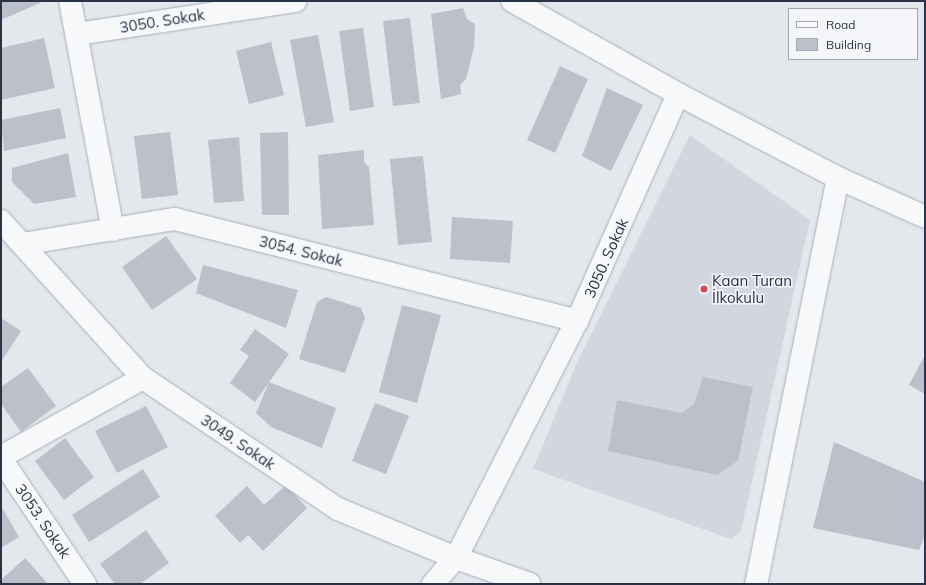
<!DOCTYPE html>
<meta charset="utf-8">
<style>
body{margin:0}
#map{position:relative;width:926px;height:585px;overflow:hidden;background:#e4e7ec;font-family:Mulish,sans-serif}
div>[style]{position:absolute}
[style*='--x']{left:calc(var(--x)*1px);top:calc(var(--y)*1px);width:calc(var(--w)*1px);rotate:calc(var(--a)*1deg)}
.built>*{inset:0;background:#d2d6de}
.building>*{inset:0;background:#bbc0ca}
.roads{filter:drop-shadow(0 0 1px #a9aeb7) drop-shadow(0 0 1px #a9aeb7)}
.minor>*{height:22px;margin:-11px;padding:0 11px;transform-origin:11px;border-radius:11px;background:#f7f8fa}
.dots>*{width:11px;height:11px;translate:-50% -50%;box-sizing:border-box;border:2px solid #f4f6f9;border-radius:50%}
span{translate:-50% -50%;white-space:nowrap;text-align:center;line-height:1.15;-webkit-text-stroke:3px #f4f6f9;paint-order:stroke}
.street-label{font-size:15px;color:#2b3445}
.poi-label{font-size:15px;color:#2b3445}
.left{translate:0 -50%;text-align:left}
.frame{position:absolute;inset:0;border:2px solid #2b3445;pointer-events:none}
.legend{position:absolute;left:788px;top:8px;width:130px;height:52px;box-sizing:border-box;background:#f4f6f9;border:1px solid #a4a8b1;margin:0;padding:5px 7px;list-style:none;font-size:12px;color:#2b3445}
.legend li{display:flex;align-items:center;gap:8px;height:20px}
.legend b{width:20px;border:1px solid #a4a8b1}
</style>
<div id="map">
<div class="built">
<div style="clip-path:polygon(690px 135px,810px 220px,741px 531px,731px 539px,533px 469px,579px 358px)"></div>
</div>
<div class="building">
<div style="clip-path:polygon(1px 1px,42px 1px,42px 2px,1px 20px)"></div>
<div style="clip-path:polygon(463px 8px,467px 19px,475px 24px,474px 47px,466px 79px,460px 85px,461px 94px,441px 99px,431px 14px)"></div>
<div style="clip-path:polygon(410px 18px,420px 103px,393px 106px,383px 21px)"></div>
<div style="clip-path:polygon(363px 28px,374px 107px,350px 111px,339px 31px)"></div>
<div style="clip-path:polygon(318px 35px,334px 122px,306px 127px,290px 40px)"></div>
<div style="clip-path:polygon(44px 38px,55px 88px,1px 100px,1px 48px)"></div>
<div style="clip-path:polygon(271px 42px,284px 95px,249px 104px,236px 51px)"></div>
<div style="clip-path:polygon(560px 66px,588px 79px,555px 153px,527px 140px)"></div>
<div style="clip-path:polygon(607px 88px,643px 105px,611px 171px,582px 156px)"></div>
<div style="clip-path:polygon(60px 108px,66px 138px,4px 151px,1px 120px)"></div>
<div style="clip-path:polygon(170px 132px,178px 195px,142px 199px,134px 136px)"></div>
<div style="clip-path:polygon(288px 132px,289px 215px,262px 215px,260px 133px)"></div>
<div style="clip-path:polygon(239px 137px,244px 201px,214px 203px,208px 140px)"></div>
<div style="clip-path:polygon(364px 150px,364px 162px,369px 167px,374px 225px,322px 229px,318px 155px)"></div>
<div style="clip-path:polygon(68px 153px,76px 197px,34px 204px,12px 182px,12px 168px)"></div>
<div style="clip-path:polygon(423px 156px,432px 242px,398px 245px,390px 159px)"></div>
<div style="clip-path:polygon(452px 217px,513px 221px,510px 263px,450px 259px)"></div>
<div style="clip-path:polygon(166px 236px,197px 279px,152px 310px,122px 267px)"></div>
<div style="clip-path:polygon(203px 265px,298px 290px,286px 328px,196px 293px)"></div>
<div style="clip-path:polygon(326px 297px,361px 308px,365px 318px,345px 373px,299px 359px,317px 302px)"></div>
<div style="clip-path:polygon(402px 305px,441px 315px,417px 403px,379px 392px)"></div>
<div style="clip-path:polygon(1px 318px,21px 331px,1px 362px)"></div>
<div style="clip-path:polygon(255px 329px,289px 354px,255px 402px,230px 383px,249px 356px,240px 350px)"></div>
<div style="clip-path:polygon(925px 355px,925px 394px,909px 385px)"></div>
<div style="clip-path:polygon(28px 368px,56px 406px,21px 432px,1px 404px,1px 387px)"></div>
<div style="clip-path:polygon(703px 377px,753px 387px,738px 461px,717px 475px,608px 451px,617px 400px,682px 413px,694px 404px)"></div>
<div style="clip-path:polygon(269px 382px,336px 408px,322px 448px,271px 427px,256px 413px)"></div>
<div style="clip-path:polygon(375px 403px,409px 416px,386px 474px,352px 461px)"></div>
<div style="clip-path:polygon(146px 406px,168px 447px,117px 473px,95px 431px)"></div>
<div style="clip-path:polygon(65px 438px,94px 477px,64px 500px,35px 461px)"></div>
<div style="clip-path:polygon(834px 442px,925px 482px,925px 535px,919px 550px,813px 528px)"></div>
<div style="clip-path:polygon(143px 469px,160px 497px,89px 542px,72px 515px)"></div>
<div style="clip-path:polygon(286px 485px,307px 508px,263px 551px,248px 535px,240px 543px,215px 516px,247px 486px,264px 505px)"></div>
<div style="clip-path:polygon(1px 506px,19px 537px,1px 548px)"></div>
<div style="clip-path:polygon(146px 530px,169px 563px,140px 584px,115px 584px,100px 564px)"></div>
<div style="clip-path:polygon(25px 558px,48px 584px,1px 584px,1px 580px)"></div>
</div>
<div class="roads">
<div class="minor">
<div style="--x:70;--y:1;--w:233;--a:79.4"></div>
<div style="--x:77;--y:34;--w:221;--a:-8.6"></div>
<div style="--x:678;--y:94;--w:181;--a:27.7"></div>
<div style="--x:838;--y:178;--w:414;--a:101.4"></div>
<div style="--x:838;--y:178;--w:95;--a:24.1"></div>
<div style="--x:1;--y:221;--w:212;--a:47.9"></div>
<div style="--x:143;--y:378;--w:235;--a:33.9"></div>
<div style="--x:338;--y:509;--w:128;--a:22.6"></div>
<div style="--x:456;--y:558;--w:78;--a:19.4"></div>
<div style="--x:22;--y:244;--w:155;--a:-9.3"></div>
<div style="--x:175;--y:219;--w:415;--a:14.2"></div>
<div style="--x:1;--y:457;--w:162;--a:-29.1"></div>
<div style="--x:1;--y:459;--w:151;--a:56.1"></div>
<div style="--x:433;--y:584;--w:35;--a:-49"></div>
<div style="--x:456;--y:558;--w:266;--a:-63"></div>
<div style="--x:577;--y:321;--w:248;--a:-66"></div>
<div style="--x:678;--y:94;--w:190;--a:-150.7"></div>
</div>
</div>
<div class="dots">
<div style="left:704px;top:289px;background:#d1495b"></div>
</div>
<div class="street-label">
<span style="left:162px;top:21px;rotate:-9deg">3050. Sokak</span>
<span style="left:301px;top:251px;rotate:14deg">3054. Sokak</span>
<span style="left:606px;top:258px;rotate:-66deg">3050. Sokak</span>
<span style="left:238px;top:442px;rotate:34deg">3049. Sokak</span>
<span style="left:43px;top:521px;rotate:56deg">3053. Sokak</span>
</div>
<div class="poi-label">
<span class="left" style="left:712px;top:289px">Kaan Turan<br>İlkokulu</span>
</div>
<div class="frame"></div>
<ul class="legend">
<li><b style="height:5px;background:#f7f8fa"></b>Road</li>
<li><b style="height:11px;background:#bbc0ca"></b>Building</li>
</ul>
</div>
